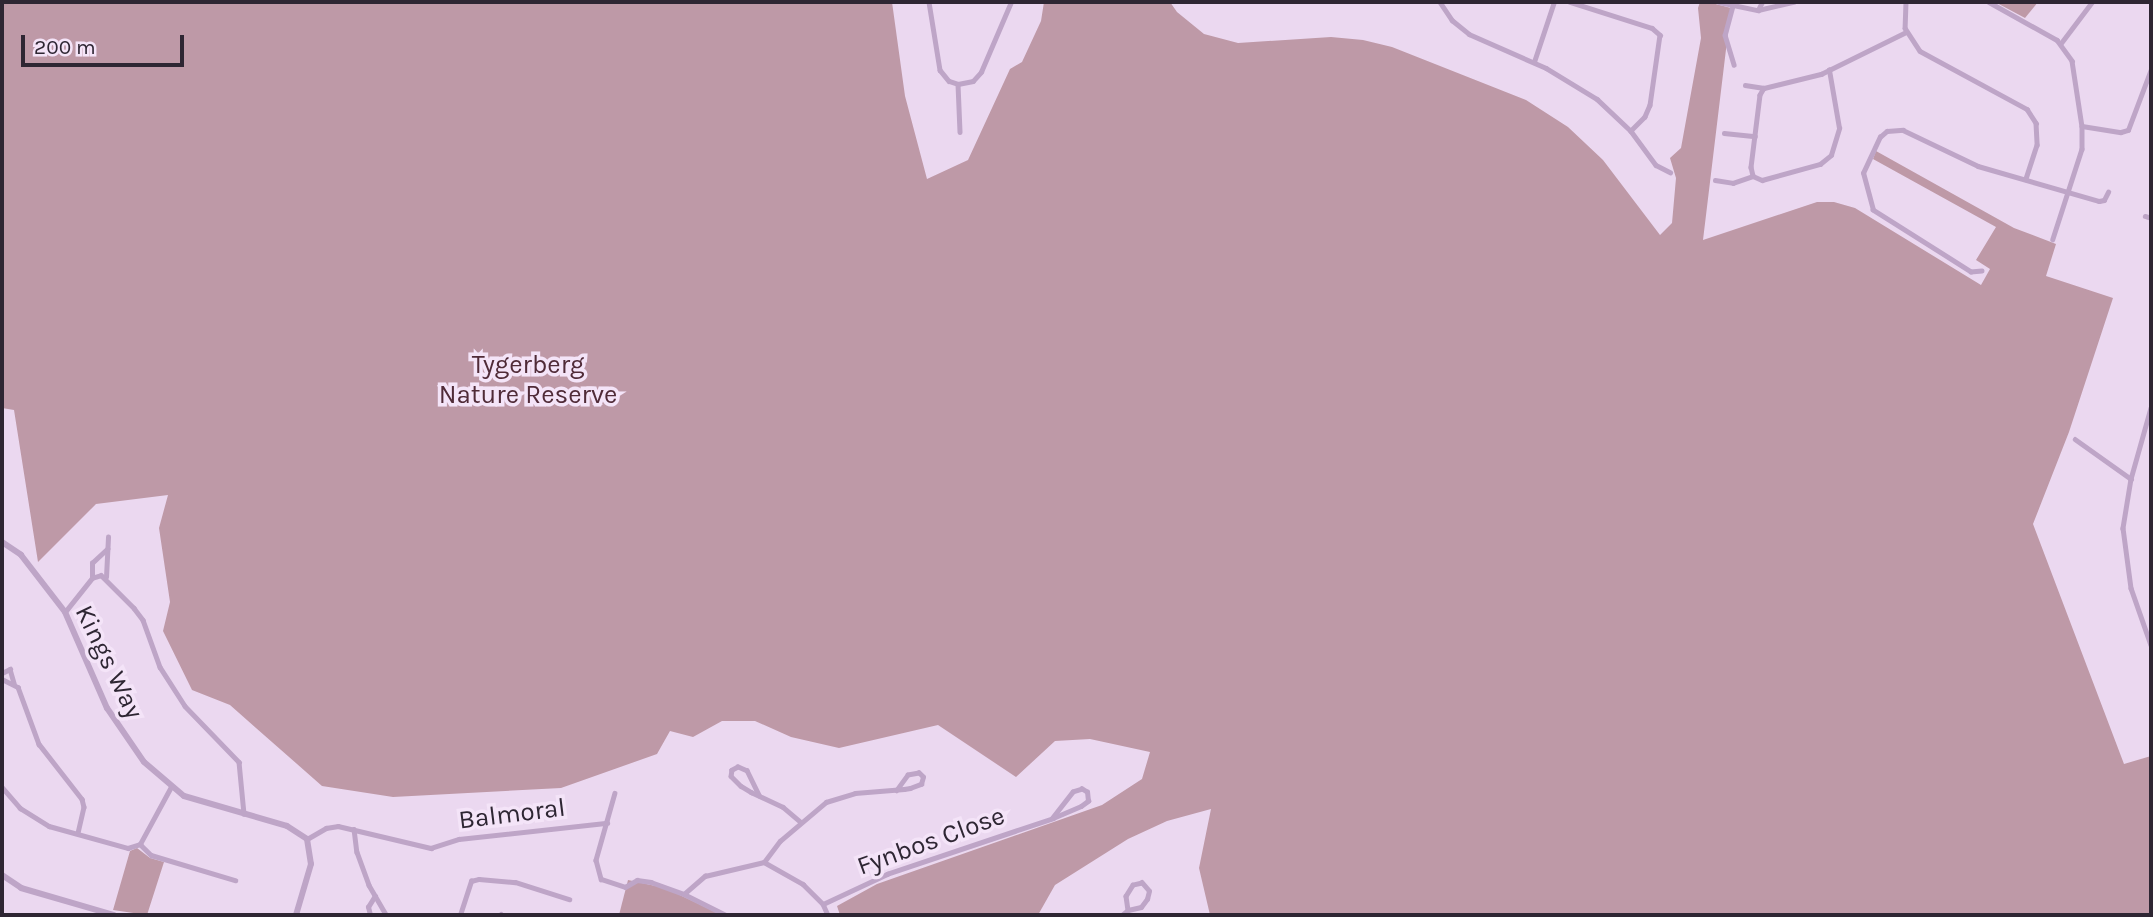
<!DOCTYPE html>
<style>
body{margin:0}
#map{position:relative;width:2153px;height:917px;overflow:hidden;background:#ebd8f0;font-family:Karla,sans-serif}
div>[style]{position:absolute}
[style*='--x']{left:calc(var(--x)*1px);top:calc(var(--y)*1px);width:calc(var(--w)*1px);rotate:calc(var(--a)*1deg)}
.green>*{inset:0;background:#be99a7}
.minor>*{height:4.5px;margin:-2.25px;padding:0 2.25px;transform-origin:2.25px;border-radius:2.25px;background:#bea5c7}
.tertiary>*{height:6px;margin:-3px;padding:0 3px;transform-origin:3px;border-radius:3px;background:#bea5c7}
span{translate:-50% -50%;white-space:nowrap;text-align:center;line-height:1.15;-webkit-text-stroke:7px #f4e4f8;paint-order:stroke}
.park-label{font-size:26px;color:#502b38}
.street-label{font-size:26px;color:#2e2633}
.frame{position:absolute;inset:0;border:4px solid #2e2633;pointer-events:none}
.scale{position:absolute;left:21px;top:35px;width:163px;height:32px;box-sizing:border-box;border:4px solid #2e2633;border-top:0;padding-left:9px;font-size:21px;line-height:24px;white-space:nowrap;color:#2e2633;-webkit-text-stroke:5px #f4e4f8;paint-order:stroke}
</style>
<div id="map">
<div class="green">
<div style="clip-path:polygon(2px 2px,892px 2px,905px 96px,927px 179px,968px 160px,1010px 69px,1022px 62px,1041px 21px,1044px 2px,1170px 2px,1177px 12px,1204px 34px,1238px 43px,1331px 37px,1363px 40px,1392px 47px,1526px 100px,1568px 127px,1603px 160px,1660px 235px,1672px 223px,1676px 178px,1670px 158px,1681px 148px,1701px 38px,1698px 8px,1700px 2px,1708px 2px,1731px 8px,1703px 240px,1817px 202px,1834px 202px,1855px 208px,1981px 285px,1990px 269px,1976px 260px,1996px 227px,1873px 159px,1876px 151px,2014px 228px,2056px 244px,2046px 276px,2113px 298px,2069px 432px,2033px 524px,2124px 764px,2151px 756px,2151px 915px,1210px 915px,1199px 868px,1211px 809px,1167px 821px,1128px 839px,1055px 885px,1038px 915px,840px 915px,837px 906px,877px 884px,1102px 805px,1142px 779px,1150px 752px,1090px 739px,1055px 741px,1016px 777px,938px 725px,839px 748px,791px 737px,755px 721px,722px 721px,693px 737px,670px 731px,657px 754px,561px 788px,393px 797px,322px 786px,230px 705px,192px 690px,163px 631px,170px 602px,159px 528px,168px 495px,96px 504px,38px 562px,14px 410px,2px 408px)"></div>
<div style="clip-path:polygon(1995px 2px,2038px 2px,2025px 18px)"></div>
<div style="clip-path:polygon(137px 848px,150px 858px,164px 862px,147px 915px,113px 910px,130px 851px)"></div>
<div style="clip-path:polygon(628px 880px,665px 888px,722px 915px,619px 915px)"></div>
</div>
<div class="minor">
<div style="--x:929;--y:2;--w:69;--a:80.8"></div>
<div style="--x:940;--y:70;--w:14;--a:51"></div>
<div style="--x:949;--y:81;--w:9;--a:18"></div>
<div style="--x:958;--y:84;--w:15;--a:-11"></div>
<div style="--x:973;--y:81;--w:12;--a:-48"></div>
<div style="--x:981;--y:72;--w:76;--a:-66.8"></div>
<div style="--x:1257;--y:2;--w:21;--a:0"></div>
<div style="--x:1440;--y:2;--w:22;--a:56"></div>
<div style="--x:1452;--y:20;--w:22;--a:39"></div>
<div style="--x:1469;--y:34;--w:84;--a:23.8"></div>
<div style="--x:1546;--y:68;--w:60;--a:31.3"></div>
<div style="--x:1597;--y:99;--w:47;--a:43.3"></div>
<div style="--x:1631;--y:131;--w:42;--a:53.7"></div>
<div style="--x:1656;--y:165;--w:16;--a:27"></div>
<div style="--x:1570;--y:2;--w:86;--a:17.6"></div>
<div style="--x:1652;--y:28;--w:11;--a:41"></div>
<div style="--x:1660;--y:35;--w:71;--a:98.1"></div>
<div style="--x:1650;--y:105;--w:13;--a:113"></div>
<div style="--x:1645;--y:117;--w:20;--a:135"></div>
<div style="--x:1719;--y:2;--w:40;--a:12"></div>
<div style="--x:1758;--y:10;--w:37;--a:-13"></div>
<div style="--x:1906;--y:2;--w:26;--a:92"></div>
<div style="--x:1905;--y:28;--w:27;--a:57"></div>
<div style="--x:1920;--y:51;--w:122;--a:28.5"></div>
<div style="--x:2027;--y:109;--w:17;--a:57"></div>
<div style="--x:2036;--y:123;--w:22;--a:87"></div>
<div style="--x:2037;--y:145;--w:36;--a:108"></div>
<div style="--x:1989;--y:2;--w:78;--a:29.2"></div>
<div style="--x:2057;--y:40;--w:26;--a:54"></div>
<div style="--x:2072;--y:61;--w:66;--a:81.3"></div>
<div style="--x:2082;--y:126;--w:23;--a:90"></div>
<div style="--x:2082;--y:149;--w:95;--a:107.9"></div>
<div style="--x:1733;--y:6;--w:30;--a:105"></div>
<div style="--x:1725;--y:35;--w:31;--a:73"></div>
<div style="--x:1758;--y:10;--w:9;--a:-63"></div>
<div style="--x:2061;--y:43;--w:51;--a:-52.9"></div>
<div style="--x:1534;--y:62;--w:63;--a:-71.6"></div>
<div style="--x:958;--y:84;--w:48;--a:87.6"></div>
<div style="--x:1745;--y:85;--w:19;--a:9"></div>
<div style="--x:1764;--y:88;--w:59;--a:-13.8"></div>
<div style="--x:1821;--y:74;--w:95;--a:-26.3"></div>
<div style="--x:1764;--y:88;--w:8;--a:120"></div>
<div style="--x:1760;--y:95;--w:73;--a:97.1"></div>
<div style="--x:1751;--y:167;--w:9;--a:77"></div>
<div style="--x:1753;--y:176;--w:10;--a:24"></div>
<div style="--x:1762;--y:180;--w:60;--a:-15.4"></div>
<div style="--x:1820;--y:164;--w:14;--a:-39"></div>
<div style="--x:1831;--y:155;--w:28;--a:-73"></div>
<div style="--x:1839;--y:128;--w:59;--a:-99.8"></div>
<div style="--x:2082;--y:126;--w:39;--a:9"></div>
<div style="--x:2121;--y:132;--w:7;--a:-16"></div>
<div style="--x:2128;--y:130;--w:65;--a:-69.3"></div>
<div style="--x:1724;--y:133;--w:31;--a:6"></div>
<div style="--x:1715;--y:180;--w:18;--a:9"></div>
<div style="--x:1733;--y:183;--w:21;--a:-19"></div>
<div style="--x:2145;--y:216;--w:6;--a:18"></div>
<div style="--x:1982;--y:271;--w:11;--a:175"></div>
<div style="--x:1971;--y:272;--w:116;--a:-147.7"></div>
<div style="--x:1873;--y:210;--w:38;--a:-105"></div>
<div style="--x:1863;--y:173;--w:40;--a:-65"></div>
<div style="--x:1880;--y:137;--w:9;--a:-41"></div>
<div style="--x:1887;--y:131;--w:16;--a:-4"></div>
<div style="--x:1903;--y:130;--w:83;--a:25.6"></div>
<div style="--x:1978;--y:166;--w:126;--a:16.1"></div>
<div style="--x:2099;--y:201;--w:5;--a:-11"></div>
<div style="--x:2104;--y:200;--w:9;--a:-63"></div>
<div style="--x:2151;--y:408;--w:74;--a:105.7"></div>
<div style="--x:2131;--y:479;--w:50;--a:99.3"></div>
<div style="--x:2123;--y:528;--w:61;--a:82.4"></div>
<div style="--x:2131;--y:588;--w:60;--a:70.7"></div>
<div style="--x:2075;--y:439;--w:69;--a:35.5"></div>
<div style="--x:106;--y:577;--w:40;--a:-87.1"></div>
<div style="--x:92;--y:578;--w:15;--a:-90"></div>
<div style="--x:92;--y:563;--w:21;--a:-43"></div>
<div style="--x:65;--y:612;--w:43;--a:-51.5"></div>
<div style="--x:92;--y:578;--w:9;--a:-18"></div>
<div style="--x:101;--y:575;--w:47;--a:45"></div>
<div style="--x:134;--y:608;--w:15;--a:53"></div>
<div style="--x:143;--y:620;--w:50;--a:70.1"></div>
<div style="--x:160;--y:667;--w:46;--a:57.3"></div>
<div style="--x:185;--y:706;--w:78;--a:46"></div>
<div style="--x:239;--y:762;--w:52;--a:84.5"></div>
<div style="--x:2;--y:673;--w:9;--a:-27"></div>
<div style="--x:10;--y:669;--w:15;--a:74"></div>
<div style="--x:2;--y:679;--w:18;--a:27"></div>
<div style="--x:18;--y:687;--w:61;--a:69.8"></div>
<div style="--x:39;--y:744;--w:70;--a:52"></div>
<div style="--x:82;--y:799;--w:8;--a:76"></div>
<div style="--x:84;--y:807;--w:27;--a:103"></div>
<div style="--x:2;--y:787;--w:28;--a:49"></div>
<div style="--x:20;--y:808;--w:34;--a:32"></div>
<div style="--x:49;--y:826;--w:82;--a:15.6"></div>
<div style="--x:128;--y:848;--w:13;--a:-18"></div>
<div style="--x:140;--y:844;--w:65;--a:-61.5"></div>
<div style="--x:615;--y:793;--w:70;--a:105.8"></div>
<div style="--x:596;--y:860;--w:20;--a:75"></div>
<div style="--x:601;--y:879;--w:25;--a:18"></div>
<div style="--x:625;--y:887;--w:14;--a:-30"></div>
<div style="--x:637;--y:880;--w:14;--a:8"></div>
<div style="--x:651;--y:882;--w:35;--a:20"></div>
<div style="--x:684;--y:894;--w:47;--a:26.6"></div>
<div style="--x:759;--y:796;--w:28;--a:-116"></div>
<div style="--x:747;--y:771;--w:10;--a:-156"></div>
<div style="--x:738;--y:767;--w:7;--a:153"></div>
<div style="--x:732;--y:770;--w:6;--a:99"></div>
<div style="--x:731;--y:776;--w:14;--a:45"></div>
<div style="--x:741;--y:786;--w:12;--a:31"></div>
<div style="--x:751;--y:792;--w:35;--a:25"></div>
<div style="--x:783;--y:807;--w:23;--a:40"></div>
<div style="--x:354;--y:829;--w:23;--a:83"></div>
<div style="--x:357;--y:852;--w:35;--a:70"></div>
<div style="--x:369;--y:885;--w:34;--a:60"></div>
<div style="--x:307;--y:839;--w:22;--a:-30"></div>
<div style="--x:326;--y:828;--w:12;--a:-9"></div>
<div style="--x:338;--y:826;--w:96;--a:13.3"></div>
<div style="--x:431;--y:848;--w:29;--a:-18"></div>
<div style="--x:459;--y:839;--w:149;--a:-6.2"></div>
<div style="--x:140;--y:844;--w:16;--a:45"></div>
<div style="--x:151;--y:855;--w:88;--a:16.6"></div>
<div style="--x:764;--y:862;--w:26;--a:-53"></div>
<div style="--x:780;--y:841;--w:60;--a:-40.3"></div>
<div style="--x:826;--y:802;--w:30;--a:-17"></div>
<div style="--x:855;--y:793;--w:49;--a:-4.7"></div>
<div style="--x:904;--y:789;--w:6;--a:-9"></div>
<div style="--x:910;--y:788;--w:12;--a:-20"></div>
<div style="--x:921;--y:784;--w:7;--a:-74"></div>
<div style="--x:923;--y:777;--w:6;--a:-135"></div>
<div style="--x:919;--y:773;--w:11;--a:170"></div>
<div style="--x:908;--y:775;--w:19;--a:126"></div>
<div style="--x:684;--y:894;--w:28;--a:-41"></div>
<div style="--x:705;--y:876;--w:61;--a:-13.3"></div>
<div style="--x:764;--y:862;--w:45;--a:29.4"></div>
<div style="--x:803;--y:884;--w:28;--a:45"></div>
<div style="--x:823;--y:904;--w:12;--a:66"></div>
<div style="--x:823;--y:904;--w:71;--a:-25.1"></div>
<div style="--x:887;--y:874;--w:175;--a:-18.6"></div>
<div style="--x:1053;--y:818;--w:30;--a:-23"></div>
<div style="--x:1081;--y:806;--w:9;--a:-36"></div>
<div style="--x:1088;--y:801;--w:9;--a:-96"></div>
<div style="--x:1087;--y:792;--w:6;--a:-149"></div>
<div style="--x:1082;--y:789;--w:9;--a:162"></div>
<div style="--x:1073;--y:792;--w:33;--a:128"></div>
<div style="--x:370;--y:915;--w:8;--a:-104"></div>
<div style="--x:368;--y:907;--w:13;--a:-58"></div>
<div style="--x:460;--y:915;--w:36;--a:-72"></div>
<div style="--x:471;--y:881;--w:8;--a:-14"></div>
<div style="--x:479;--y:879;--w:36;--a:5"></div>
<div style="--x:515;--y:882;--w:57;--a:17.5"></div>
<div style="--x:500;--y:915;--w:1;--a:-45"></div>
<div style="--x:1122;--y:915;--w:8;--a:-40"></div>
<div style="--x:1128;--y:910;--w:13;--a:-13"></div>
<div style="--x:1141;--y:907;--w:10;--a:-53"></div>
<div style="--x:1147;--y:899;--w:8;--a:-76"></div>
<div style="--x:1149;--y:891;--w:11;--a:-131"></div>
<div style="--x:1142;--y:883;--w:9;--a:167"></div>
<div style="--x:1133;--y:885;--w:13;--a:122"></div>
<div style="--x:1126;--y:896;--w:14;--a:82"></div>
</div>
<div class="tertiary">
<div style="--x:2;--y:542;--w:23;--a:34"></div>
<div style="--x:21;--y:555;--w:72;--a:52.3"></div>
<div style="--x:65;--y:612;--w:105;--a:66.4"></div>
<div style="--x:107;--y:708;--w:65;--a:55.6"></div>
<div style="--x:144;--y:762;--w:52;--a:40.4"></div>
<div style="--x:184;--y:796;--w:107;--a:16.2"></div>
<div style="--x:287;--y:826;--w:24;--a:33"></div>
<div style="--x:307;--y:839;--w:25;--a:81"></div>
<div style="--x:311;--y:864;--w:53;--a:106.4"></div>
<div style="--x:2;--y:875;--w:23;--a:34"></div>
<div style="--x:21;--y:888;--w:97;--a:16.2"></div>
</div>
<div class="park-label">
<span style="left:528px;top:380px">Tygerberg<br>Nature Reserve</span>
</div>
<div class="street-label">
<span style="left:109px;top:662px;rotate:64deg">Kings Way</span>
<span style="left:512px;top:814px;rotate:-7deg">Balmoral</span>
<span style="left:931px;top:841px;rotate:-20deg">Fynbos Close</span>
</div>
<div class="frame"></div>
<div class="scale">200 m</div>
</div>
